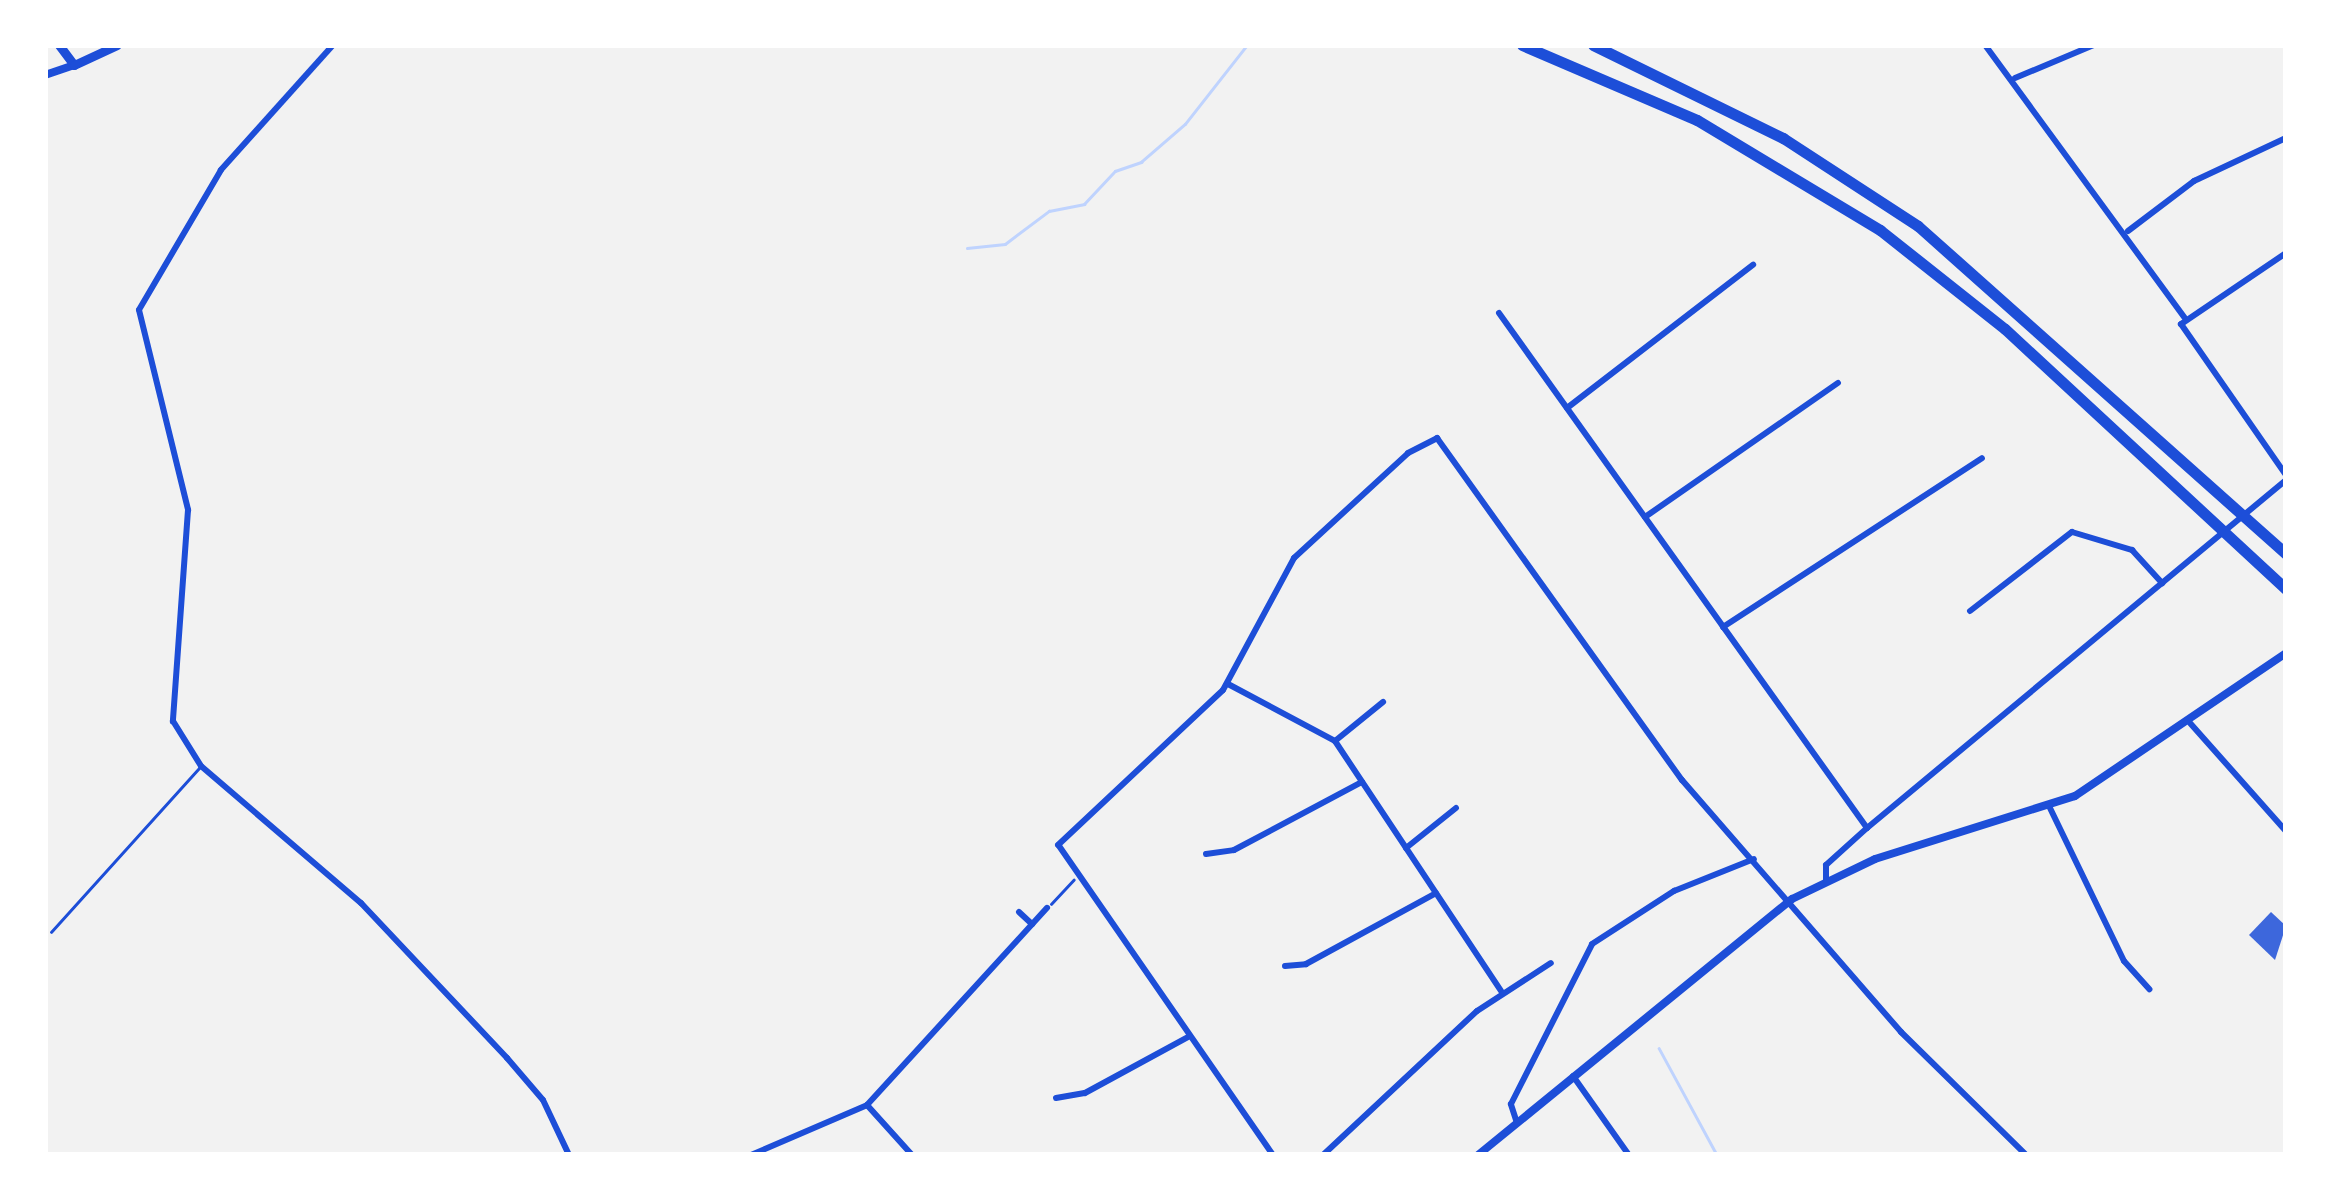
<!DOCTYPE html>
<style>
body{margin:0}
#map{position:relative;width:2331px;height:1200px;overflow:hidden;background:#f2f2f2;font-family:Poppins,sans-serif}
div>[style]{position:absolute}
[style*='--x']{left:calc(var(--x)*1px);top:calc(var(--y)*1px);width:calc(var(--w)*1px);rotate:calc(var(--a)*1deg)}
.stream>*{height:2.5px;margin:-1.25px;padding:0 1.25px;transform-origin:1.25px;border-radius:1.25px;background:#bfd3fe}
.building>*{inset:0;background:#3d67dc}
.path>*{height:2.5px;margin:-1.25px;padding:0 1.25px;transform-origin:1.25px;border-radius:1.25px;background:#1d4ed8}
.service>*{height:2.5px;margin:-1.25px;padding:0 1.25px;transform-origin:1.25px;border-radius:1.25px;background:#1d4ed8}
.minor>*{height:6px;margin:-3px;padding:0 3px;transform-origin:3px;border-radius:3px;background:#1d4ed8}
.tertiary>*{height:8px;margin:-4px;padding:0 4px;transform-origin:4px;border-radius:4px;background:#1d4ed8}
.secondary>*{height:9px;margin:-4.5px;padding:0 4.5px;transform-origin:4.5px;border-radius:4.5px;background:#1d4ed8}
.motorway>*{height:11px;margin:-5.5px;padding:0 5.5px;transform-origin:5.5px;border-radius:5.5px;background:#1d4ed8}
span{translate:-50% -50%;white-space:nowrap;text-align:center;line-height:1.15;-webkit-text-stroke:8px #fff;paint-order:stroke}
.frame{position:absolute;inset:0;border:48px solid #fff;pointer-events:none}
</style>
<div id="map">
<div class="stream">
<div style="--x:967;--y:248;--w:38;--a:-6"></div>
<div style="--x:1005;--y:244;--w:55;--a:-36.9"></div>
<div style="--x:1049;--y:211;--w:36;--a:-11"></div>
<div style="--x:1084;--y:204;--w:45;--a:-46.8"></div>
<div style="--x:1115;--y:171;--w:28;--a:-19"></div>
<div style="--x:1141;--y:162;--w:58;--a:-40.8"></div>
<div style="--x:1185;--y:124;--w:100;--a:-51.9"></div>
<div style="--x:1659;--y:1048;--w:122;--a:61.5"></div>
</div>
<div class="building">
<div style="clip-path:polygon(2271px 912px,2286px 926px,2275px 960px,2249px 935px)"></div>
</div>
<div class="path">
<div style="--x:1051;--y:904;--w:33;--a:-47"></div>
</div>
<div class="service">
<div style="--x:51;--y:932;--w:222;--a:-47.9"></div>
</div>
<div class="minor">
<div style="--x:333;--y:45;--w:168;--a:131.9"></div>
<div style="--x:221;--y:170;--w:162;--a:120.4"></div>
<div style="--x:139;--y:310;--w:206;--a:76.2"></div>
<div style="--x:188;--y:510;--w:212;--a:94.1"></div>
<div style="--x:173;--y:721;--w:53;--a:58.1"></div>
<div style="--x:201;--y:766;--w:211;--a:40.6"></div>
<div style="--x:361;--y:903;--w:213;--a:46.7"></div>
<div style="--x:507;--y:1058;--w:55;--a:49.4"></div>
<div style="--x:543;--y:1100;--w:61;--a:64.7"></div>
<div style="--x:1985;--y:45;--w:338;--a:53.8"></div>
<div style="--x:2015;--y:78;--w:86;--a:-22.7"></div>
<div style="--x:2128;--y:231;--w:83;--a:-37.1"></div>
<div style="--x:2194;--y:181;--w:102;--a:-25.1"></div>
<div style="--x:2286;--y:253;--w:127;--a:145.9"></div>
<div style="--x:2181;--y:324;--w:184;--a:55.2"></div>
<div style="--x:1499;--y:313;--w:633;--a:54.45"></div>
<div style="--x:1567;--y:408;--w:235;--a:-37.6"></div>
<div style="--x:1645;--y:517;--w:235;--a:-34.8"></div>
<div style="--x:1970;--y:611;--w:129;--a:-37.8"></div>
<div style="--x:2072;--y:532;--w:63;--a:16.7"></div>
<div style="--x:2132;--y:550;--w:45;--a:47.7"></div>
<div style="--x:1723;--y:627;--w:309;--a:-33.1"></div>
<div style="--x:1228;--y:684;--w:121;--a:28"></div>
<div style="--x:1335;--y:741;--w:300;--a:56.4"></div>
<div style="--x:2190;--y:723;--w:144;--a:48.4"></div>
<div style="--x:1335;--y:741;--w:62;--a:-39.1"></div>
<div style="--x:2050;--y:808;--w:170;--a:64.2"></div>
<div style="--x:2124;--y:961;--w:38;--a:48"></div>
<div style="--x:1406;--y:848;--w:64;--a:-38.7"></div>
<div style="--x:1206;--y:854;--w:28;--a:-8"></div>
<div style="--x:1234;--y:850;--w:145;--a:-28"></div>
<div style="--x:1826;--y:880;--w:15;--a:-90"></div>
<div style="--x:1826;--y:865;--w:55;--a:-42.1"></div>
<div style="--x:1867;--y:828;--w:545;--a:-39.71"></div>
<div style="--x:1019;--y:912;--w:18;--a:43"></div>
<div style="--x:1285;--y:966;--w:21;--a:-5"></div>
<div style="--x:1306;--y:964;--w:148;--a:-28.6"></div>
<div style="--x:1573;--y:1076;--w:97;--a:54.7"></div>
<div style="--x:1056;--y:1098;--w:29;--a:-10"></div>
<div style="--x:1085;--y:1093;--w:117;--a:-28.5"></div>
<div style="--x:867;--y:1105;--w:67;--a:48"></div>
<div style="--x:1517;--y:1123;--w:20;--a:-108"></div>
<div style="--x:1511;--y:1104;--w:179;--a:-63.1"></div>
<div style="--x:1592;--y:944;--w:98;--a:-32.9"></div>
<div style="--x:1674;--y:891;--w:86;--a:-21.8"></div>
<div style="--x:751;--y:1155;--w:126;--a:-23.3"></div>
<div style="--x:867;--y:1105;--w:267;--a:-47.6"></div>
<div style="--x:1273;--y:1155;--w:377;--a:-124.7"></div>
<div style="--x:1058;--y:845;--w:226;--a:-43.2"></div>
<div style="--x:1223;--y:690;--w:150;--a:-61.7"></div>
<div style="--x:1294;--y:558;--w:155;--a:-42.6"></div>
<div style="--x:1408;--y:453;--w:33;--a:-27"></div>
<div style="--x:1437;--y:438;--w:421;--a:54.4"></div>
<div style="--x:1682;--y:780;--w:334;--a:49"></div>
<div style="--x:1901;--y:1032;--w:175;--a:44.5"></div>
<div style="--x:1323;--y:1155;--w:211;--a:-43.1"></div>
<div style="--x:1477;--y:1011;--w:88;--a:-33"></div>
</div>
<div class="tertiary">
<div style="--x:45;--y:75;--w:31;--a:-19"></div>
<div style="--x:1478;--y:1155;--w:405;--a:-39.2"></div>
<div style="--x:1792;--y:899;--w:92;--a:-25.7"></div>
<div style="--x:1875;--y:859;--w:210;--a:-17.5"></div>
<div style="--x:2075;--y:796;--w:255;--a:-34.1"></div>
</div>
<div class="secondary">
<div style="--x:59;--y:45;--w:25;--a:53"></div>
<div style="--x:74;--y:65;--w:47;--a:-24.9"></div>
</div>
<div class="motorway">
<div style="--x:1522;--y:45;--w:190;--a:23.2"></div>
<div style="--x:1697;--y:120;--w:214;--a:31"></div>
<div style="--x:1880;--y:230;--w:159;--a:38.4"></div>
<div style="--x:2005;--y:329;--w:383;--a:42.8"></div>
<div style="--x:1593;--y:45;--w:212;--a:26.1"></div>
<div style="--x:1783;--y:138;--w:161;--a:33.1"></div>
<div style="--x:1918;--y:226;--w:493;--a:41.7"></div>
</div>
<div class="frame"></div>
</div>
